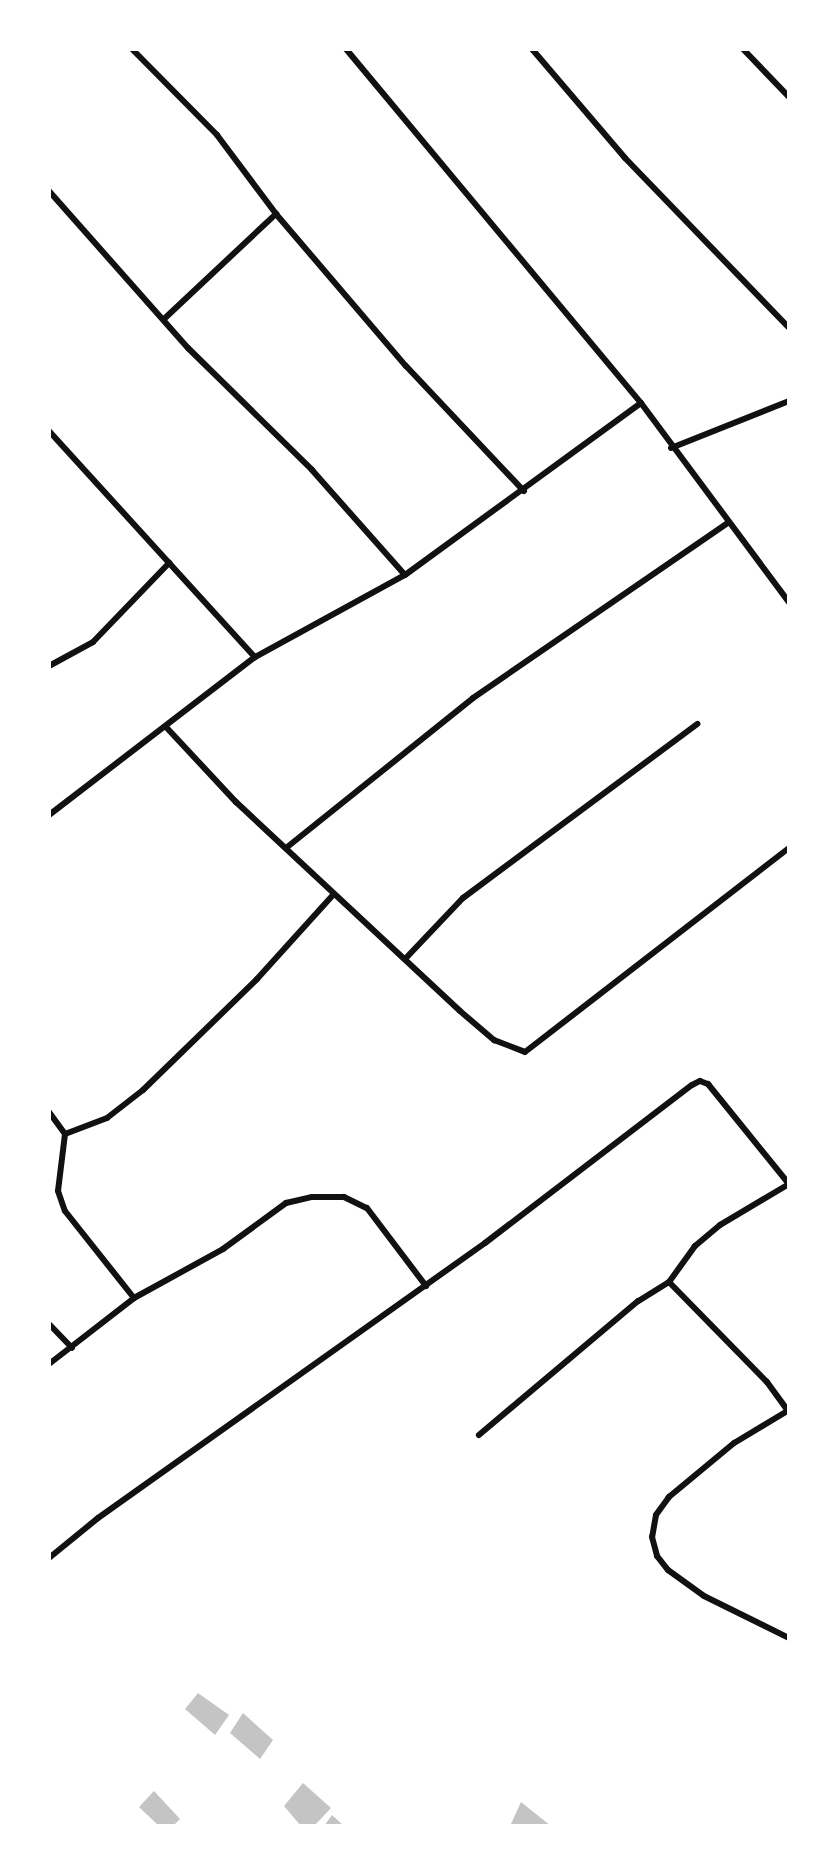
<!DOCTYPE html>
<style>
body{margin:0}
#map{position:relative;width:838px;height:1875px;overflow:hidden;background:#fff;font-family:"Space Grotesk",sans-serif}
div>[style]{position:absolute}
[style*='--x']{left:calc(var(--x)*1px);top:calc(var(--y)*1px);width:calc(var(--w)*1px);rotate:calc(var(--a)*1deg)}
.building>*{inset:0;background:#c4c4c4}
.minor>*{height:6px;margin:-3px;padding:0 3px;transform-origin:3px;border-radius:3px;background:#111}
span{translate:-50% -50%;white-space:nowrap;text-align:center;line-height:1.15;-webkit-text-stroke:7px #fff;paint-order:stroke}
.frame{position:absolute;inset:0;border:51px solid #fff;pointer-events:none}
</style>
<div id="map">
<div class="building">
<div style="clip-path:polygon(198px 1693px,229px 1715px,215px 1735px,185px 1709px)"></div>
<div style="clip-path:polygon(243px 1713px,273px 1740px,260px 1759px,230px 1733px)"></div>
<div style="clip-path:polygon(303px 1783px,331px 1808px,314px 1826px,301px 1826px,284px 1806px)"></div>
<div style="clip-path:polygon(154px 1791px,180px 1819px,173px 1826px,159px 1826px,139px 1807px)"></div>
<div style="clip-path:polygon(521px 1802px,551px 1826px,510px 1826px)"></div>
<div style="clip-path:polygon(332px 1815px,344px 1826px,324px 1826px)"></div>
</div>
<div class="minor">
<div style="--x:132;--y:49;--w:121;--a:45.3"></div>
<div style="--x:217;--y:135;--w:99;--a:53.2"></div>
<div style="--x:276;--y:214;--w:200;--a:49.5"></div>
<div style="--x:406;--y:366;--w:172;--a:46.7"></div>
<div style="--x:346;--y:49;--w:461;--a:50.2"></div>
<div style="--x:532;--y:49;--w:143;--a:49.5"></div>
<div style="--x:625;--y:158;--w:236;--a:46"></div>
<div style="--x:743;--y:49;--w:66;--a:46.2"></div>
<div style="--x:49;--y:191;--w:210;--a:48.5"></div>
<div style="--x:188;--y:348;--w:174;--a:44.5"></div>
<div style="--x:312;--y:470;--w:140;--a:48.5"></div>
<div style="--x:164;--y:319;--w:154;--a:-43.2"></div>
<div style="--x:49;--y:431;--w:306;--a:47.7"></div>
<div style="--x:671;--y:448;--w:127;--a:-21.7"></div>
<div style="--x:49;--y:666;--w:50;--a:-28.6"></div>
<div style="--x:93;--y:642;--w:110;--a:-46.1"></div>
<div style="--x:166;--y:727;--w:103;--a:47"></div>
<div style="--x:236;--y:802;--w:306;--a:43"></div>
<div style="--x:460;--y:1011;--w:45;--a:40.5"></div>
<div style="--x:494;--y:1040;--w:33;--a:21"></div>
<div style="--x:525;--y:1052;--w:334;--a:-37.7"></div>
<div style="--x:49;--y:815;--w:260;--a:-37.5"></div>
<div style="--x:255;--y:657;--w:171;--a:-28.7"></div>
<div style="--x:405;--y:575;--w:292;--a:-36.1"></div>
<div style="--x:641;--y:403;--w:248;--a:53.4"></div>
<div style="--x:286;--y:848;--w:240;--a:-38.7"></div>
<div style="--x:473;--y:698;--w:309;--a:-34.5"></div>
<div style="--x:406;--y:958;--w:83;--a:-46.5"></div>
<div style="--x:463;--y:898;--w:292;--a:-36.6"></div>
<div style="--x:49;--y:1112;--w:27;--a:54"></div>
<div style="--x:65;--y:1134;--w:57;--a:97"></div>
<div style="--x:58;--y:1191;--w:21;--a:71"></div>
<div style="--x:65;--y:1211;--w:111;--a:51.6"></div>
<div style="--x:65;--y:1134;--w:45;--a:-20.9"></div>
<div style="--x:107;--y:1118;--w:46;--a:-37.9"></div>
<div style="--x:143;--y:1090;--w:159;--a:-44.2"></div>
<div style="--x:257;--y:979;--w:113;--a:-47.9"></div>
<div style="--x:669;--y:1282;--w:140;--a:45.6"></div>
<div style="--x:767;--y:1382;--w:36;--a:54"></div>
<div style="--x:49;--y:1324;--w:33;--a:46"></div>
<div style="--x:49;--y:1364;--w:108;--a:-37.8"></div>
<div style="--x:134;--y:1298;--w:102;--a:-28.8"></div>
<div style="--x:223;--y:1249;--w:78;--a:-36.1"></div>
<div style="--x:286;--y:1203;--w:27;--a:-13"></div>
<div style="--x:312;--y:1197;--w:32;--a:0"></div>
<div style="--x:344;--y:1197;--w:25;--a:26"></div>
<div style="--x:367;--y:1208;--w:98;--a:52.9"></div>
<div style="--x:789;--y:1410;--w:64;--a:149"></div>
<div style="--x:734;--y:1443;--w:85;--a:140.3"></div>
<div style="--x:669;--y:1497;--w:22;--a:126"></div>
<div style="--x:656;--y:1515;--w:22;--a:100"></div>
<div style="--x:652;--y:1537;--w:20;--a:75"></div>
<div style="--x:657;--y:1556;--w:18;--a:52"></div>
<div style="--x:668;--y:1570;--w:44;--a:35.8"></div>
<div style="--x:704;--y:1596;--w:95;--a:26.3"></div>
<div style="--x:49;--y:1558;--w:63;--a:-39.2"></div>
<div style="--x:98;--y:1518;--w:475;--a:-35.4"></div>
<div style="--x:485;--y:1243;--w:260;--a:-37.4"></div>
<div style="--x:692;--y:1085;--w:9;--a:-27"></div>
<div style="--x:700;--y:1081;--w:9;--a:21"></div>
<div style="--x:708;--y:1084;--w:129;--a:51"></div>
<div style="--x:789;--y:1184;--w:80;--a:149.3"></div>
<div style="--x:720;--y:1225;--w:33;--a:140"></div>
<div style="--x:695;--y:1246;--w:44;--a:125.8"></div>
<div style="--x:669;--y:1282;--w:36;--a:148"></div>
<div style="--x:638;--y:1301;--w:208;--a:139.9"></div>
</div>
<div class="frame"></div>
</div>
